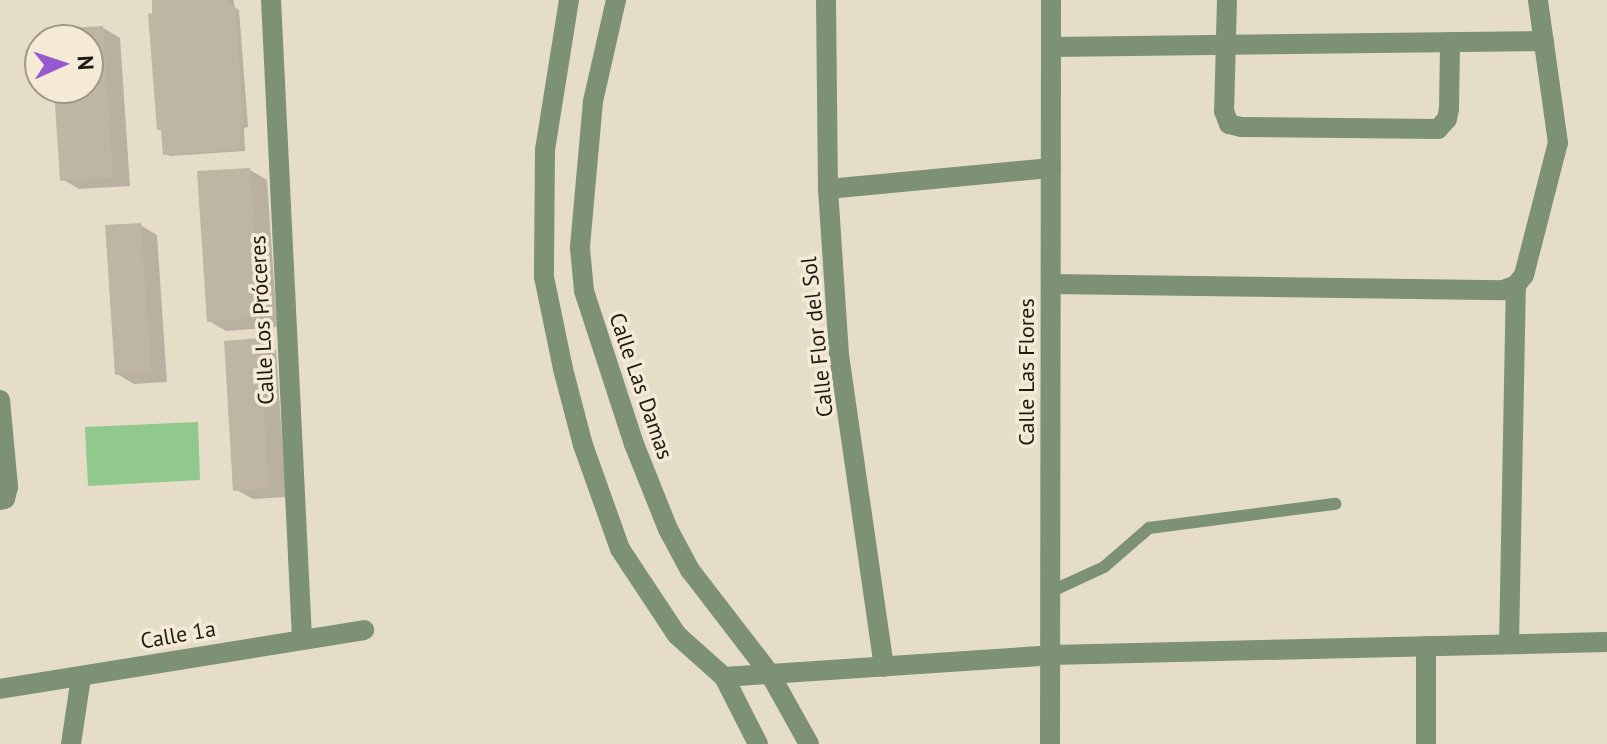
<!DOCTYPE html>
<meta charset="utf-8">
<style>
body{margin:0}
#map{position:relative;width:1607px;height:744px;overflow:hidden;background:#e6ddc9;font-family:"PT Sans",sans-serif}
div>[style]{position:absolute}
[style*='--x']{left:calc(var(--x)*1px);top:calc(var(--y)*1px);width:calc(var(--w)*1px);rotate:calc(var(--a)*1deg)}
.green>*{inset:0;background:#91c88c}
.shadow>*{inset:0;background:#0003}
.building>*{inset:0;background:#beb5a2}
.service>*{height:12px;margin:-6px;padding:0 6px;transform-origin:6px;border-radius:6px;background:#7d9275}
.minor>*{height:20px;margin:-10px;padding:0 10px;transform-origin:10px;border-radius:10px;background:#7d9275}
span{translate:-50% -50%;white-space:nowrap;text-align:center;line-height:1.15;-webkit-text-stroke:7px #f4ead6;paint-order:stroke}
.street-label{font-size:22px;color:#1f1b14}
.north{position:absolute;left:24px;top:24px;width:80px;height:80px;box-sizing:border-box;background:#f4ead6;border:2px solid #9f9788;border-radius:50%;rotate:87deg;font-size:22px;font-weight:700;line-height:32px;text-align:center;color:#1f1b14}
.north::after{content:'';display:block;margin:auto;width:28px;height:36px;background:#9759d0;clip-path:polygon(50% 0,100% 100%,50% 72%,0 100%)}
</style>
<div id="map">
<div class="green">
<div style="clip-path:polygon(198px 422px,200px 480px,88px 486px,85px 427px)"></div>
</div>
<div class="shadow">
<div style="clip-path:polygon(154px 0,234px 0,234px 7px,239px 10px,248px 127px,244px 128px,245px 151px,170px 156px,165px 153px,164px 132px,159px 129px)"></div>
<div style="clip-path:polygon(103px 28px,120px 38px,130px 186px,79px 189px,62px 179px,56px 88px,88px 88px,88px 40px,53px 40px)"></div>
<div style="clip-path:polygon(250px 170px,267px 180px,277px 327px,226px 331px,209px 321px)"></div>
<div style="clip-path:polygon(140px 225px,157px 235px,167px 382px,134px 384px,117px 374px)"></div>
<div style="clip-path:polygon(259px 340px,276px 350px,286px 497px,253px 499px,235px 489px)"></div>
</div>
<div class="building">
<div style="clip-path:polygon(152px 0,229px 0,230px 5px,235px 5px,244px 125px,239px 126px,241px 149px,163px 155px,161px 130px,157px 130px,148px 14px,152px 13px)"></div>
<div style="clip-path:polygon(103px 26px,113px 177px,60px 181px,54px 88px,88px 88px,88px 40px,51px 40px,50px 29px)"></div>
<div style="clip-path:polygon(250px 168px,260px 318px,207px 322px,197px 171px)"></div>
<div style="clip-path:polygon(141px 223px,151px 373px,115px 375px,105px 225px)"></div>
<div style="clip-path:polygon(259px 338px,269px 488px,233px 491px,224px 341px)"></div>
</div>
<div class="service">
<div style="--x:1052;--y:591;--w:57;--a:-24.8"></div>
<div style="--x:1104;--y:567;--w:60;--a:-40.9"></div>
<div style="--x:1149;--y:528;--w:188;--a:-7.4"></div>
</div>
<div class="minor">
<div style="--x:271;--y:0;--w:640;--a:87.22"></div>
<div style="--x:569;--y:0;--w:152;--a:99.1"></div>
<div style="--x:545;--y:150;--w:127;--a:90.5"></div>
<div style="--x:544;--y:277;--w:94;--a:78.3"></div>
<div style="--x:563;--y:369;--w:79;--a:75.3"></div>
<div style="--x:583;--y:445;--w:110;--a:70.4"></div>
<div style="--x:620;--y:549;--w:103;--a:56.5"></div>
<div style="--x:677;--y:635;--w:63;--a:41.8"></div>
<div style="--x:724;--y:677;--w:75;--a:63.1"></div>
<div style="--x:616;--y:0;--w:104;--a:102.8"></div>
<div style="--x:593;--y:101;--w:148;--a:95.1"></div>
<div style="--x:580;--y:248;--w:43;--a:84.7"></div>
<div style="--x:584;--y:291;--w:161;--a:71.9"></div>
<div style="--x:634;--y:444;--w:92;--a:68.2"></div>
<div style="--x:668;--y:529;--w:47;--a:61.8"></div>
<div style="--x:690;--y:570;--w:131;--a:52.4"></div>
<div style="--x:770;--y:674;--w:80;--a:60.9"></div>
<div style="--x:826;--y:0;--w:189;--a:89.4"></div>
<div style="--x:828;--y:189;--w:166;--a:86.2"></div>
<div style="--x:839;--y:355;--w:315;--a:81.8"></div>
<div style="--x:1227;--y:0;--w:111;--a:91.5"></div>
<div style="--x:1224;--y:111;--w:14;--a:69"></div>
<div style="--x:1229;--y:124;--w:12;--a:14"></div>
<div style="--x:1241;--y:127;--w:197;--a:0.6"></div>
<div style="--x:1438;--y:129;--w:13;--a:-48"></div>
<div style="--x:1447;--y:119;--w:10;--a:-79"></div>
<div style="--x:1449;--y:109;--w:67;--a:-89.1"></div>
<div style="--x:1052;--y:47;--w:492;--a:-0.7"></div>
<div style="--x:828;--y:189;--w:224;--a:-5.4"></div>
<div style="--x:1051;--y:284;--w:452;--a:0.8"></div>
<div style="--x:1503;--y:290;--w:14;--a:-21"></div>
<div style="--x:1516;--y:285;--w:13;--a:-51"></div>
<div style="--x:1524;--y:275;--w:136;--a:-75.6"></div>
<div style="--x:1558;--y:143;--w:144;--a:-98"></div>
<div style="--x:0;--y:400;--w:87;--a:84.7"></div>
<div style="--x:8;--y:487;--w:12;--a:104"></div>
<div style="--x:5;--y:499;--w:5;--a:169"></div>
<div style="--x:1509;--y:644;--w:359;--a:-88.9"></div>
<div style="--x:1426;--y:646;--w:98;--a:90"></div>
<div style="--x:724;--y:677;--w:328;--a:-3.8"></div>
<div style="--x:1051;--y:655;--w:556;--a:-1.34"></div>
<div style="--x:0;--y:689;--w:369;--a:-9.2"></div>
<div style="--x:71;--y:744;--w:68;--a:-81.5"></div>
<div style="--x:1050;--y:744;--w:744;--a:-89.92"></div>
</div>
<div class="street-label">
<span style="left:262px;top:320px;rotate:-93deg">Calle Los Próceres</span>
<span style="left:817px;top:337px;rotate:-96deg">Calle Flor del Sol</span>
<span style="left:1027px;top:372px;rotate:-90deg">Calle Las Flores</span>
<span style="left:641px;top:386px;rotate:71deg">Calle Las Damas</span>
<span style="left:178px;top:635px;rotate:-10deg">Calle 1a</span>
</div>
<div class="north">N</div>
</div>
